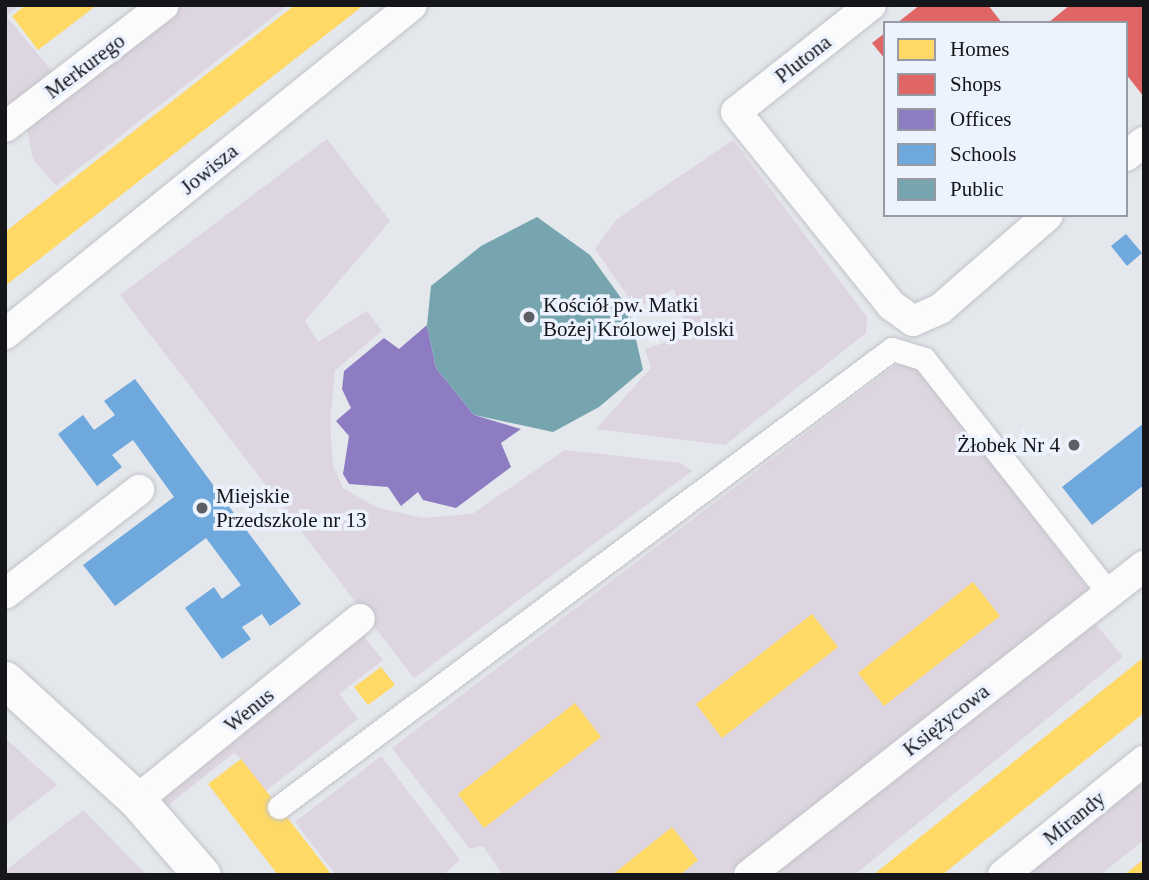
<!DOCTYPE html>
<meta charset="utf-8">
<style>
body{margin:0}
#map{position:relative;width:1149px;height:880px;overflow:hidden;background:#e4e7ec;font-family:"Times New Roman",serif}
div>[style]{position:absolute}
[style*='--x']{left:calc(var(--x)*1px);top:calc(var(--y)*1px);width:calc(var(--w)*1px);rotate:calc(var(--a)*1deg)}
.green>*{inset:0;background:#ddd5e0}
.homes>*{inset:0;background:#ffd966}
.shops>*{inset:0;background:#e06666}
.offices>*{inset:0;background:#8e7cc3}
.schools>*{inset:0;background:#6fa8dc}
.public>*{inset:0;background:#76a5af}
.roads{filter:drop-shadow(0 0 2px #c0c3c7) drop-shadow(0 0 2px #c0c3c7)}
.pedestrian>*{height:23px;margin:-11.5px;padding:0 11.5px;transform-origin:11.5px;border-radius:11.5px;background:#fbfbfc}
.minor>*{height:30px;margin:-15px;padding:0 15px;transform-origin:15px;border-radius:15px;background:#fbfbfc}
.tertiary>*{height:37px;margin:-18.5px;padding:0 18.5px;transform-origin:18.5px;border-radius:18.5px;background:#fbfbfc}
.dots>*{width:19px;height:19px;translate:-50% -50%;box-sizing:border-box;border:4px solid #edf3fe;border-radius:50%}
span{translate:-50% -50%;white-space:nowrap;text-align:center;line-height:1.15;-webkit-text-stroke:7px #edf3fe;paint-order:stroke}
.street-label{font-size:21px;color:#14161a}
.poi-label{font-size:21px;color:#14161a}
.left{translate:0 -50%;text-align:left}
.right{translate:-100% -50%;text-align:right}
.frame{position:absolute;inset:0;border:7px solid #14161a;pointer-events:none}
.legend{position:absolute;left:883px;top:21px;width:245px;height:196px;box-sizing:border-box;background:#edf3fe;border:2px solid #969ba3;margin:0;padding:9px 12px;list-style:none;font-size:21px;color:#14161a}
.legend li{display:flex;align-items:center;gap:14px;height:35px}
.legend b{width:35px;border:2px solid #969ba3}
</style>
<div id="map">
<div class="green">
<div style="clip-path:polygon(5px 5px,20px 5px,6px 16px,56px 76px,5px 112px)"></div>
<div style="clip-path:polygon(182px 5px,288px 5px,56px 186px,33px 159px,26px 124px)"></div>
<div style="clip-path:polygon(327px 139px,390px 221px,305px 321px,318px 342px,367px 311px,382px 331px,335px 370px,330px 423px,333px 465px,343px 488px,376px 507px,422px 518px,472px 514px,565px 450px,681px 463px,692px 471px,414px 678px,120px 295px)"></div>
<div style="clip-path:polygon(733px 140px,867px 317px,866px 333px,725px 445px,596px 429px,651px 368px,645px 349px,688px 335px,674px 289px,636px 308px,595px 249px,617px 219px)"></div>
<div style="clip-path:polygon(897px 364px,916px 365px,1090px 591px,726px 875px,503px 875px,483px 846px,470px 849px,392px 748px)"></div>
<div style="clip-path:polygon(1091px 618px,1123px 657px,854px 875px,777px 875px,770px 866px)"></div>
<div style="clip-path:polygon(359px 630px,383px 660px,339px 694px,358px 719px,266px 791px,235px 752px,167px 806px,155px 790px)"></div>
<div style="clip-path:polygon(5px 738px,57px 785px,5px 825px)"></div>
<div style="clip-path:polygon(381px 756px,460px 860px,443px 875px,336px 875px,295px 822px)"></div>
<div style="clip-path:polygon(1144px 776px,1144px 840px,1100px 875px,1021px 875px)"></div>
<div style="clip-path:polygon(83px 810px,147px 875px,5px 875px,5px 871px)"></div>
</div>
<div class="homes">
<div style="clip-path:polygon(26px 5px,97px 5px,38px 50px,12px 16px)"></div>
<div style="clip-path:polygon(295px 5px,364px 5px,5px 286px,5px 232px)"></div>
<div style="clip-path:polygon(973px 582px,1000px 616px,884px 706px,858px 673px)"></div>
<div style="clip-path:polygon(812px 614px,838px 647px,722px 738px,696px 704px)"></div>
<div style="clip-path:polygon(1144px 657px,1144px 713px,942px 875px,873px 875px)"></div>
<div style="clip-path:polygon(381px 667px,395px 685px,368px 705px,354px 687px)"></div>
<div style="clip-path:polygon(575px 703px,601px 737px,484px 828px,458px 794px)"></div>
<div style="clip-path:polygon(241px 759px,279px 807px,332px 875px,278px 875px,208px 784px)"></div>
<div style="clip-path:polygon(672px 827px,698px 860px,680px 875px,612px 875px)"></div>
<div style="clip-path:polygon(1144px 859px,1144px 875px,1124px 875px)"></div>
</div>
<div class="shops">
<div style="clip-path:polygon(920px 5px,988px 5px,1002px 23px,897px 23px)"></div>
<div style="clip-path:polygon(1070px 5px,1144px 5px,1144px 97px,1126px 74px,1126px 23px,1048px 23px)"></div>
<div style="clip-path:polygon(885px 33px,885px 59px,872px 43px)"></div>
</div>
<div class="offices">
<div style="clip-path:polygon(427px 325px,436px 368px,474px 415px,521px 429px,501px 443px,511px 467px,456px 508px,423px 500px,418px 492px,401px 506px,388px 487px,349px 484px,343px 474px,349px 436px,336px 421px,351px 408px,342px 389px,344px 371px,384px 338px,399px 349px)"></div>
</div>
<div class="schools">
<div style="clip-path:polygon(1126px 234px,1142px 253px,1127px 266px,1111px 246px)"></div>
<div style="clip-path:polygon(135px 379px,301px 604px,270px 626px,262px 614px,242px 627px,251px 639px,222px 659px,185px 608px,214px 587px,222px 599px,241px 585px,206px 538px,115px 606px,83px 565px,174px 497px,133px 440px,112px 455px,122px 467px,97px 486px,58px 434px,83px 415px,94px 430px,115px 415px,104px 401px)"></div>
<div style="clip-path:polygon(1144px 423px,1144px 485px,1092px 525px,1062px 487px)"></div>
</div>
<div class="public">
<div style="clip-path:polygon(537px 217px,590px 255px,629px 309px,643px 370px,599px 407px,553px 432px,474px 415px,436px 368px,427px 325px,431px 286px,481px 246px)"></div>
</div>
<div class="roads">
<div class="pedestrian">
<div style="--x:279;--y:807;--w:765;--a:-36.77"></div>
<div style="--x:892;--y:349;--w:34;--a:17"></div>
<div style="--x:924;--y:359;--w:298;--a:51.7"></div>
</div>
<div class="minor">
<div style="--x:871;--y:5;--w:172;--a:141.6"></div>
<div style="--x:736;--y:112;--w:248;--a:51.2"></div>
<div style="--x:891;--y:305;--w:27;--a:36"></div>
<div style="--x:913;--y:321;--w:30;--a:-24"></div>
<div style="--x:940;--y:309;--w:143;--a:-41"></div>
<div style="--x:5;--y:127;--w:200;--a:-37.5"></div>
<div style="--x:1126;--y:156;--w:23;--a:-38"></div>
<div style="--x:5;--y:334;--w:523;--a:-38.95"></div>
<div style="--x:5;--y:594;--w:170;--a:-37.8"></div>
<div style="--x:137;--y:800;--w:287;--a:-39.1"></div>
<div style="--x:749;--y:875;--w:502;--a:-38.04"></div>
<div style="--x:1003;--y:875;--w:181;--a:-39"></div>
</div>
<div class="tertiary">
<div style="--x:5;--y:680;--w:178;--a:42.3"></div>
<div style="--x:137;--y:800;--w:99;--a:49.1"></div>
</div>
</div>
<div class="dots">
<div style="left:529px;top:317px;background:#5d5f64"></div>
<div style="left:1074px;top:445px;background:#5d5f64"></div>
<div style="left:202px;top:508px;background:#5d5f64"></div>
</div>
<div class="street-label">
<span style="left:803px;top:59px;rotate:-38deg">Plutona</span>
<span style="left:85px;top:66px;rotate:-37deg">Merkurego</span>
<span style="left:209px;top:169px;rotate:-39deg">Jowisza</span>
<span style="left:249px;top:710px;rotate:-39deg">Wenus</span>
<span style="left:946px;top:720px;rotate:-38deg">Księżycowa</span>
<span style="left:1074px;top:818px;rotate:-39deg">Mirandy</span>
</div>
<div class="poi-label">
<span class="left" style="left:543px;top:317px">Kościół pw. Matki<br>Bożej Królowej Polski</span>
<span class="right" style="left:1060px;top:445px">Żłobek Nr 4</span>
<span class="left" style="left:216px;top:508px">Miejskie<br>Przedszkole nr 13</span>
</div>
<div class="frame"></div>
<ul class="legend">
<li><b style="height:19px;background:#ffd966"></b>Homes</li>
<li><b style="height:19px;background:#e06666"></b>Shops</li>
<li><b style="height:19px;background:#8e7cc3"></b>Offices</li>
<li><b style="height:19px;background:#6fa8dc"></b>Schools</li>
<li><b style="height:19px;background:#76a5af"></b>Public</li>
</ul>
</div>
